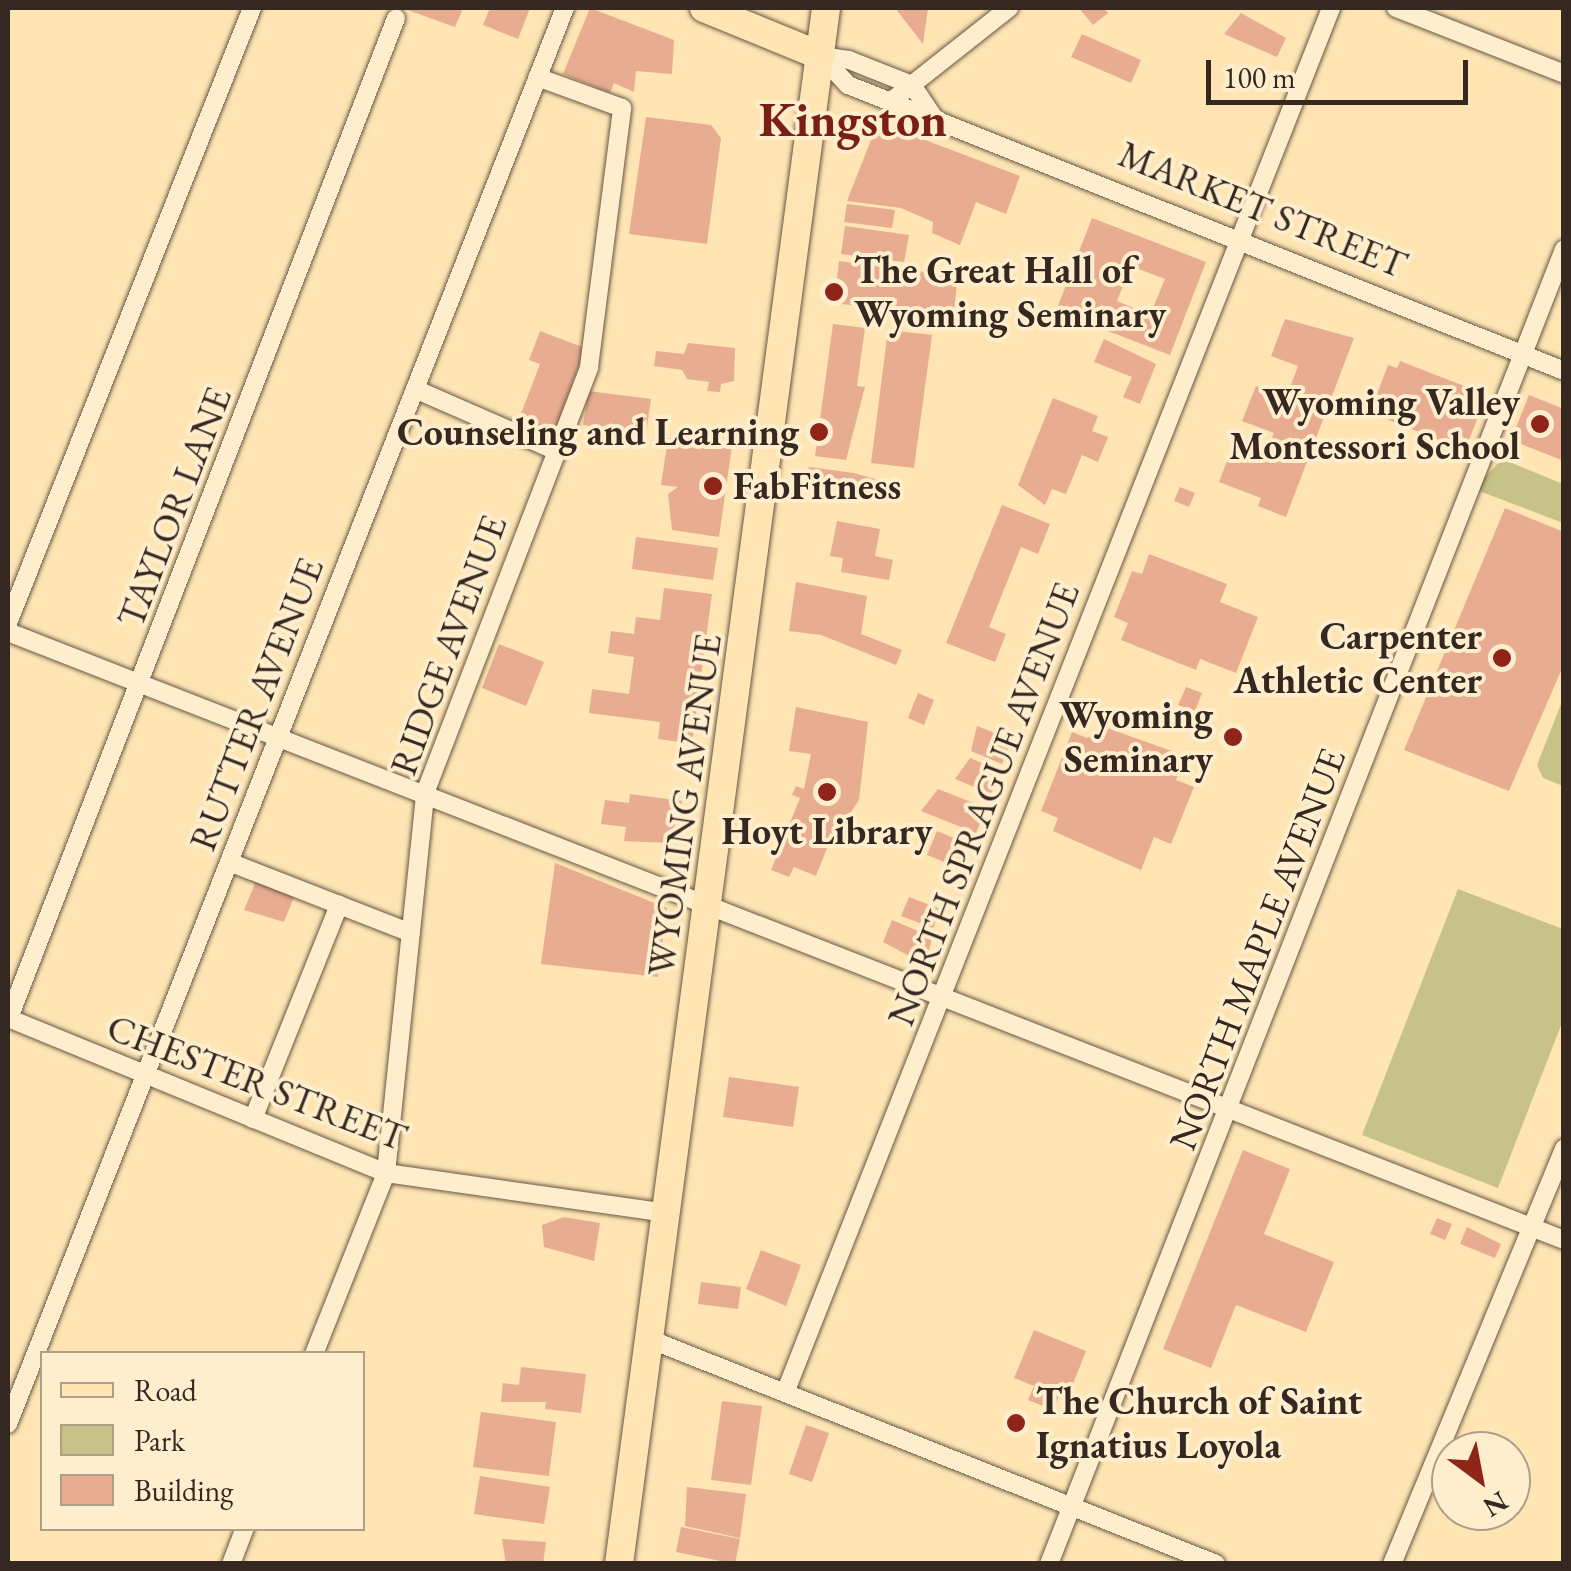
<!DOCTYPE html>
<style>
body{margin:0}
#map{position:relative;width:1571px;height:1571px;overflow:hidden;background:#fee5b3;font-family:"EB Garamond",serif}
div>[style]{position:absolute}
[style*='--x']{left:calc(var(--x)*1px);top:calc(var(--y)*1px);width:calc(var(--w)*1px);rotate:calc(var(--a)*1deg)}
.green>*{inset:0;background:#c6c288}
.building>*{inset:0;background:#e8ac90}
.roads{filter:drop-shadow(0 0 2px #675745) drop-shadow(0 0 2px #675745)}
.street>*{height:18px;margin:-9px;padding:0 9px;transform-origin:9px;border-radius:9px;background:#feeece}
.primary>*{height:28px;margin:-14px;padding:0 14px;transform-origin:14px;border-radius:14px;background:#fee5b3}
.dots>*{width:28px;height:28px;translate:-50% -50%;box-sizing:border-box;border:5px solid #feeece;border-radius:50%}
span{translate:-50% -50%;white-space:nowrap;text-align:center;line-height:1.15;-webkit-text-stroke:8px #feeece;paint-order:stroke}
.street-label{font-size:38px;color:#352820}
.poi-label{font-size:38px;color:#352820;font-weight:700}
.left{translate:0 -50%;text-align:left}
.right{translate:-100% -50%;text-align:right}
.district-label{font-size:48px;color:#7a1f14;font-weight:700}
.frame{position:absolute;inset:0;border:10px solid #352820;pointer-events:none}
.legend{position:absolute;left:40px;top:1351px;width:325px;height:180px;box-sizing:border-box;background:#feeece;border:2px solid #ae9f88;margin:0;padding:12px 18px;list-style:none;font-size:30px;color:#352820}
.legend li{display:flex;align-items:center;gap:20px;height:50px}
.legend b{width:50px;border:2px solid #ae9f88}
.north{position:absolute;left:1431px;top:1431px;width:100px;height:100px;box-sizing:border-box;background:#feeece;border:2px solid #ae9f88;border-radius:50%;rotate:148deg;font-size:28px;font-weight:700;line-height:40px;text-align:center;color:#352820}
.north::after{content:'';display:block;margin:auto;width:35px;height:45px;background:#8f2418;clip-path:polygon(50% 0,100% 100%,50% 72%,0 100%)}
.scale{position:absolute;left:1206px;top:60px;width:262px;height:45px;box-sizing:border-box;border:5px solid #352820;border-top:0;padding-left:12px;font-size:30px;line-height:35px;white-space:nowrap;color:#352820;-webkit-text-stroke:8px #feeece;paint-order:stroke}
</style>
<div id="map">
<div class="green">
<div style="clip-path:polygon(1502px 459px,1563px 484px,1563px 523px,1474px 489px)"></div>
<div style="clip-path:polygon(1563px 699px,1564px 786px,1563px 786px,1543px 778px,1537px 765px)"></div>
<div style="clip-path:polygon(1458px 889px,1563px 929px,1563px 1020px,1498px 1188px,1362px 1135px)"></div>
</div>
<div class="building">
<div style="clip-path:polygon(402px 8px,463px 8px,455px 27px)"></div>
<div style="clip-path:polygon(490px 8px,530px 8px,518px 39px,483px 25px)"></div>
<div style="clip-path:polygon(590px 8px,674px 40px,672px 74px,636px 71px,634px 92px,614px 83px,610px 93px,563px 74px)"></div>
<div style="clip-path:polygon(895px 8px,928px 8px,923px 44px)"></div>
<div style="clip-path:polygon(1079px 8px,1104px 8px,1108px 13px,1093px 25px)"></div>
<div style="clip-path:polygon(1241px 13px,1286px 38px,1277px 57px,1224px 34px)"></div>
<div style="clip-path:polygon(1082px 34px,1141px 60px,1131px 83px,1071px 57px)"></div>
<div style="clip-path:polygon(646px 117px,711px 125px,721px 138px,707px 244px,629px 234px)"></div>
<div style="clip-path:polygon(878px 122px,1020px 176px,1006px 214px,976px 202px,960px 245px,932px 233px,933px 222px,901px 208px,847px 201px)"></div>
<div style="clip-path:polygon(847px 204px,895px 210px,892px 228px,844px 222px)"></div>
<div style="clip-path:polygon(evenodd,1092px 218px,1206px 262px,1170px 355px,1056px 311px,1092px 218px,1131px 266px,1165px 279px,1150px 315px,1117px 301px,1131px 266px)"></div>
<div style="clip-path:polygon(845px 226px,909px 235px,904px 262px,841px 254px)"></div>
<div style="clip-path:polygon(839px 261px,958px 276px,953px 318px,834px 303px)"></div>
<div style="clip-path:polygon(1285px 319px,1354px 338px,1286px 517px,1258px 506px,1261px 498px,1219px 482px,1232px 448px,1264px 460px,1274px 433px,1242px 421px,1256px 386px,1286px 398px,1298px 366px,1271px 356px)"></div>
<div style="clip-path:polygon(833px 324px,865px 328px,857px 386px,865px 387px,846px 460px,815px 456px)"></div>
<div style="clip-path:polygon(888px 330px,932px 335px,914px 468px,871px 463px)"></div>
<div style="clip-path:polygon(540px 331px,585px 348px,555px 433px,544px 434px,517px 424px,540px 364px,529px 360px)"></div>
<div style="clip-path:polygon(1104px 339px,1156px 364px,1140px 404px,1123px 397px,1132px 377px,1094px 362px)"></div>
<div style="clip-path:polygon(688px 343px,735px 348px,734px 381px,721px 384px,720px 392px,707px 391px,709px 382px,687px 379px,682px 370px,654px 366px,656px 351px,684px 354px)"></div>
<div style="clip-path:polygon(1400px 361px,1477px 391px,1472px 403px,1482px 407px,1469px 440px,1460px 436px,1456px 447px,1379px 416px,1387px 398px,1377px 394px,1388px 365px,1397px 368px)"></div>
<div style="clip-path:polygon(588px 391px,651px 399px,646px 434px,583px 425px)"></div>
<div style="clip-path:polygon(1529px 395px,1564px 409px,1564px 461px,1511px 440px)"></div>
<div style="clip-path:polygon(1053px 398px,1098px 416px,1092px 431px,1108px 437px,1098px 462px,1082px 455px,1066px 494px,1052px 489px,1045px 505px,1018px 485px)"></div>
<div style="clip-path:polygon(668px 438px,732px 446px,719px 537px,672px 530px,668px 494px,678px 487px,661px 485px)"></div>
<div style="clip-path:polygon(809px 467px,854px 473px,875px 479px,870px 494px,806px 482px)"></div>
<div style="clip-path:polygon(1180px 487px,1195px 493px,1189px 507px,1174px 501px)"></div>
<div style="clip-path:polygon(1002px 505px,1050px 524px,1038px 554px,1021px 547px,989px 627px,1006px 634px,995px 662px,946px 643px)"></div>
<div style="clip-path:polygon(1505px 508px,1564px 532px,1564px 664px,1509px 791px,1404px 750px)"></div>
<div style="clip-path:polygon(837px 521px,880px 529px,875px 556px,893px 560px,889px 580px,841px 572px,843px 558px,830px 556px)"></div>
<div style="clip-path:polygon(636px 537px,718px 548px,713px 580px,632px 569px)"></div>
<div style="clip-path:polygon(1149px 554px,1227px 584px,1220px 602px,1258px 617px,1236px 673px,1200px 659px,1196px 670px,1121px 640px,1128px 623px,1114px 617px,1132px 571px,1142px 574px)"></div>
<div style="clip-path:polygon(796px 582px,867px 596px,861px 634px,902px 650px,896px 665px,821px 635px,789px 631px)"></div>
<div style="clip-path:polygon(664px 588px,712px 594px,692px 744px,658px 739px,660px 722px,589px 713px,592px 689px,629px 694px,634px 657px,608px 653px,611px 631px,634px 634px,636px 617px,660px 620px)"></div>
<div style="clip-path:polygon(499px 644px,544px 662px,526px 706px,482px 688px)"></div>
<div style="clip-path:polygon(1186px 687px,1202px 693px,1195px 711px,1178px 705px)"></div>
<div style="clip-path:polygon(918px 693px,934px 700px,924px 725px,908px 718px)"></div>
<div style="clip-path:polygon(796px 707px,868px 722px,859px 800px,845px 821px,839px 818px,816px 876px,794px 867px,789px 877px,771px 870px,800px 798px,792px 795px,796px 786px,804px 789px,811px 754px,789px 751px)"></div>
<div style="clip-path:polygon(977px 726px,1012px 740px,1002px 764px,971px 751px)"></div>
<div style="clip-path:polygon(1107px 728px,1186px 756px,1176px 780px,1194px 787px,1171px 844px,1154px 837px,1141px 870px,1053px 831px,1058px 818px,1041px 811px,1072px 732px,1087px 738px)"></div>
<div style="clip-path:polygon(970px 758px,1000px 771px,991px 794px,955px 779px)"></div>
<div style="clip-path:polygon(938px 789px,986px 808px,976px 833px,921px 811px)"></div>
<div style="clip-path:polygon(630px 794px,682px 801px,670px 843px,624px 841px,626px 827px,601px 824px,605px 800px,629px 803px)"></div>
<div style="clip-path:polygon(937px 831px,969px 844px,959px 868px,927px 855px)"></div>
<div style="clip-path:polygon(555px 863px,667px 908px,658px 977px,541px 964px)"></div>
<div style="clip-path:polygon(256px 881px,294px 897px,284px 922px,244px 910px)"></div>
<div style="clip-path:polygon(909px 897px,941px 909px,933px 928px,901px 916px)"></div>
<div style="clip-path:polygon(892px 920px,932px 937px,926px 965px,883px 942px)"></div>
<div style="clip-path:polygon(729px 1077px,799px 1087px,793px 1127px,723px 1117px)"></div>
<div style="clip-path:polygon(1243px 1150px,1290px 1169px,1264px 1234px,1334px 1262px,1306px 1332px,1236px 1305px,1211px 1368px,1163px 1349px)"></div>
<div style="clip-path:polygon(564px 1217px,600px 1223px,594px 1261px,544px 1247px,542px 1225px)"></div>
<div style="clip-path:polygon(1437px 1218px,1452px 1224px,1445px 1240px,1430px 1234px)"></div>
<div style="clip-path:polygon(1467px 1227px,1501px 1244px,1495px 1258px,1460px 1244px)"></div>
<div style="clip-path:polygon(761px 1250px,801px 1265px,786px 1306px,746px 1289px)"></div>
<div style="clip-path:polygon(701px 1282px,741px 1287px,738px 1309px,698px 1304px)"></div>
<div style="clip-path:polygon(1034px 1330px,1086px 1351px,1069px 1394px,1061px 1391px,1053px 1410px,1028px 1400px,1034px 1386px,1014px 1378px)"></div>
<div style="clip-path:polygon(521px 1367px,586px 1374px,581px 1413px,545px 1409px,546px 1402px,501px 1402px,503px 1383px,519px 1385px)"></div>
<div style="clip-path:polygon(722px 1401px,762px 1406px,751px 1485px,711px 1480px)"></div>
<div style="clip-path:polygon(481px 1412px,556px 1422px,549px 1476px,473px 1467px)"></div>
<div style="clip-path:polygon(806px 1425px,829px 1433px,812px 1482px,789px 1474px)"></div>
<div style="clip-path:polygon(480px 1476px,550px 1487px,544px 1524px,474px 1514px)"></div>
<div style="clip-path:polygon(687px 1487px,746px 1494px,740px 1538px,685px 1526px)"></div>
<div style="clip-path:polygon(681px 1527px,740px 1539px,735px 1564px,676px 1552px)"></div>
<div style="clip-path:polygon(502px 1539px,546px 1542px,543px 1564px,506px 1564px)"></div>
</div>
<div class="roads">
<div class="street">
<div style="--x:1396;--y:8;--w:180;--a:21.4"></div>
<div style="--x:821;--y:56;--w:40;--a:47"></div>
<div style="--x:848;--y:85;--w:771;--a:21.77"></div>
<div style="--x:821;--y:56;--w:28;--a:8"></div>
<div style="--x:849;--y:60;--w:68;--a:21.6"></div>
<div style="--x:912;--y:85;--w:40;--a:56"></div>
<div style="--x:890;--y:102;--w:152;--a:-38.3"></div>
<div style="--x:415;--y:389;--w:155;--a:23.6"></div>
<div style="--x:8;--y:623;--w:662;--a:-68.36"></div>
<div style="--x:8;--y:632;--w:1671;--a:21.34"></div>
<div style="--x:229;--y:862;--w:195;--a:21.3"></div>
<div style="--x:8;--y:1018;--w:409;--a:22.3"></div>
<div style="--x:386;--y:1173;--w:284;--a:8.1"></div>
<div style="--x:9;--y:1018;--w:1072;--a:-68.84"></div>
<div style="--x:253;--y:1119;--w:231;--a:-68.1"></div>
<div style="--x:649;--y:1339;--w:610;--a:21.64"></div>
<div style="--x:314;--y:1354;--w:195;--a:-68.3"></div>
<div style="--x:386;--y:1173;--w:382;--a:-84.1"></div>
<div style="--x:425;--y:793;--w:456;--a:-68.9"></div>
<div style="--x:589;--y:367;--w:261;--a:-82.7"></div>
<div style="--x:622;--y:108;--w:90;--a:-160"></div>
<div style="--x:785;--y:1393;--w:1489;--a:-68.48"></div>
<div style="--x:8;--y:1424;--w:1522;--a:-68.53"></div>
<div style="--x:231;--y:1564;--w:39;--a:-69"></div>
<div style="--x:1049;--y:1564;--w:1412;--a:-68.61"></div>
<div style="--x:1392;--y:1564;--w:450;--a:-67.5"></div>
</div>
<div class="primary">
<div style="--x:704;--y:8;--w:126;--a:22.3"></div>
<div style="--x:619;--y:1564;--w:1570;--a:-82.42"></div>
</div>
</div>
<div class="dots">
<div style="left:834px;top:292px;background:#8f2418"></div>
<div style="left:1540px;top:424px;background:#8f2418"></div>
<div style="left:819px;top:432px;background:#8f2418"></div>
<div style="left:713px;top:486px;background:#8f2418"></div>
<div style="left:1502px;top:658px;background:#8f2418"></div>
<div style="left:1233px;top:737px;background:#8f2418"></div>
<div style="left:827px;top:792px;background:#8f2418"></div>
<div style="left:1016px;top:1423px;background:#8f2418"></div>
</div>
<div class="street-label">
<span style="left:1263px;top:209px;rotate:22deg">MARKET STREET</span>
<span style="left:174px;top:507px;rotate:-69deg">TAYLOR LANE</span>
<span style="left:448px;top:645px;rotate:-70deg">RIDGE AVENUE</span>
<span style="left:256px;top:704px;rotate:-69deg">RUTTER AVENUE</span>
<span style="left:983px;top:804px;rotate:-69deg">NORTH SPRAGUE AVENUE</span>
<span style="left:684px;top:805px;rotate:-82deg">WYOMING AVENUE</span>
<span style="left:1257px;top:949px;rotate:-69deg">NORTH MAPLE AVENUE</span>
<span style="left:257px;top:1082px;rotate:21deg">CHESTER STREET</span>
</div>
<div class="poi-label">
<span class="left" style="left:854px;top:292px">The Great Hall of<br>Wyoming Seminary</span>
<span class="right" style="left:1520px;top:424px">Wyoming Valley<br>Montessori School</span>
<span class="right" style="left:799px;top:432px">Counseling and Learning</span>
<span class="left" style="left:733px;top:486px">FabFitness</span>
<span class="right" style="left:1482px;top:658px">Carpenter<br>Athletic Center</span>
<span class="right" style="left:1213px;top:737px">Wyoming<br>Seminary</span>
<span style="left:827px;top:831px">Hoyt Library</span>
<span class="left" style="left:1036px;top:1423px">The Church of Saint<br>Ignatius Loyola</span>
</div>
<div class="district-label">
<span style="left:853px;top:120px">Kingston</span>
</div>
<div class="frame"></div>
<ul class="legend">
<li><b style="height:12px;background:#fee5b3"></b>Road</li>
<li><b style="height:28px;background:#c6c288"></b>Park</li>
<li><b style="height:28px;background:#e8ac90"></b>Building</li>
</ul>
<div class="north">N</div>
<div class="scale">100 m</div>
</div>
